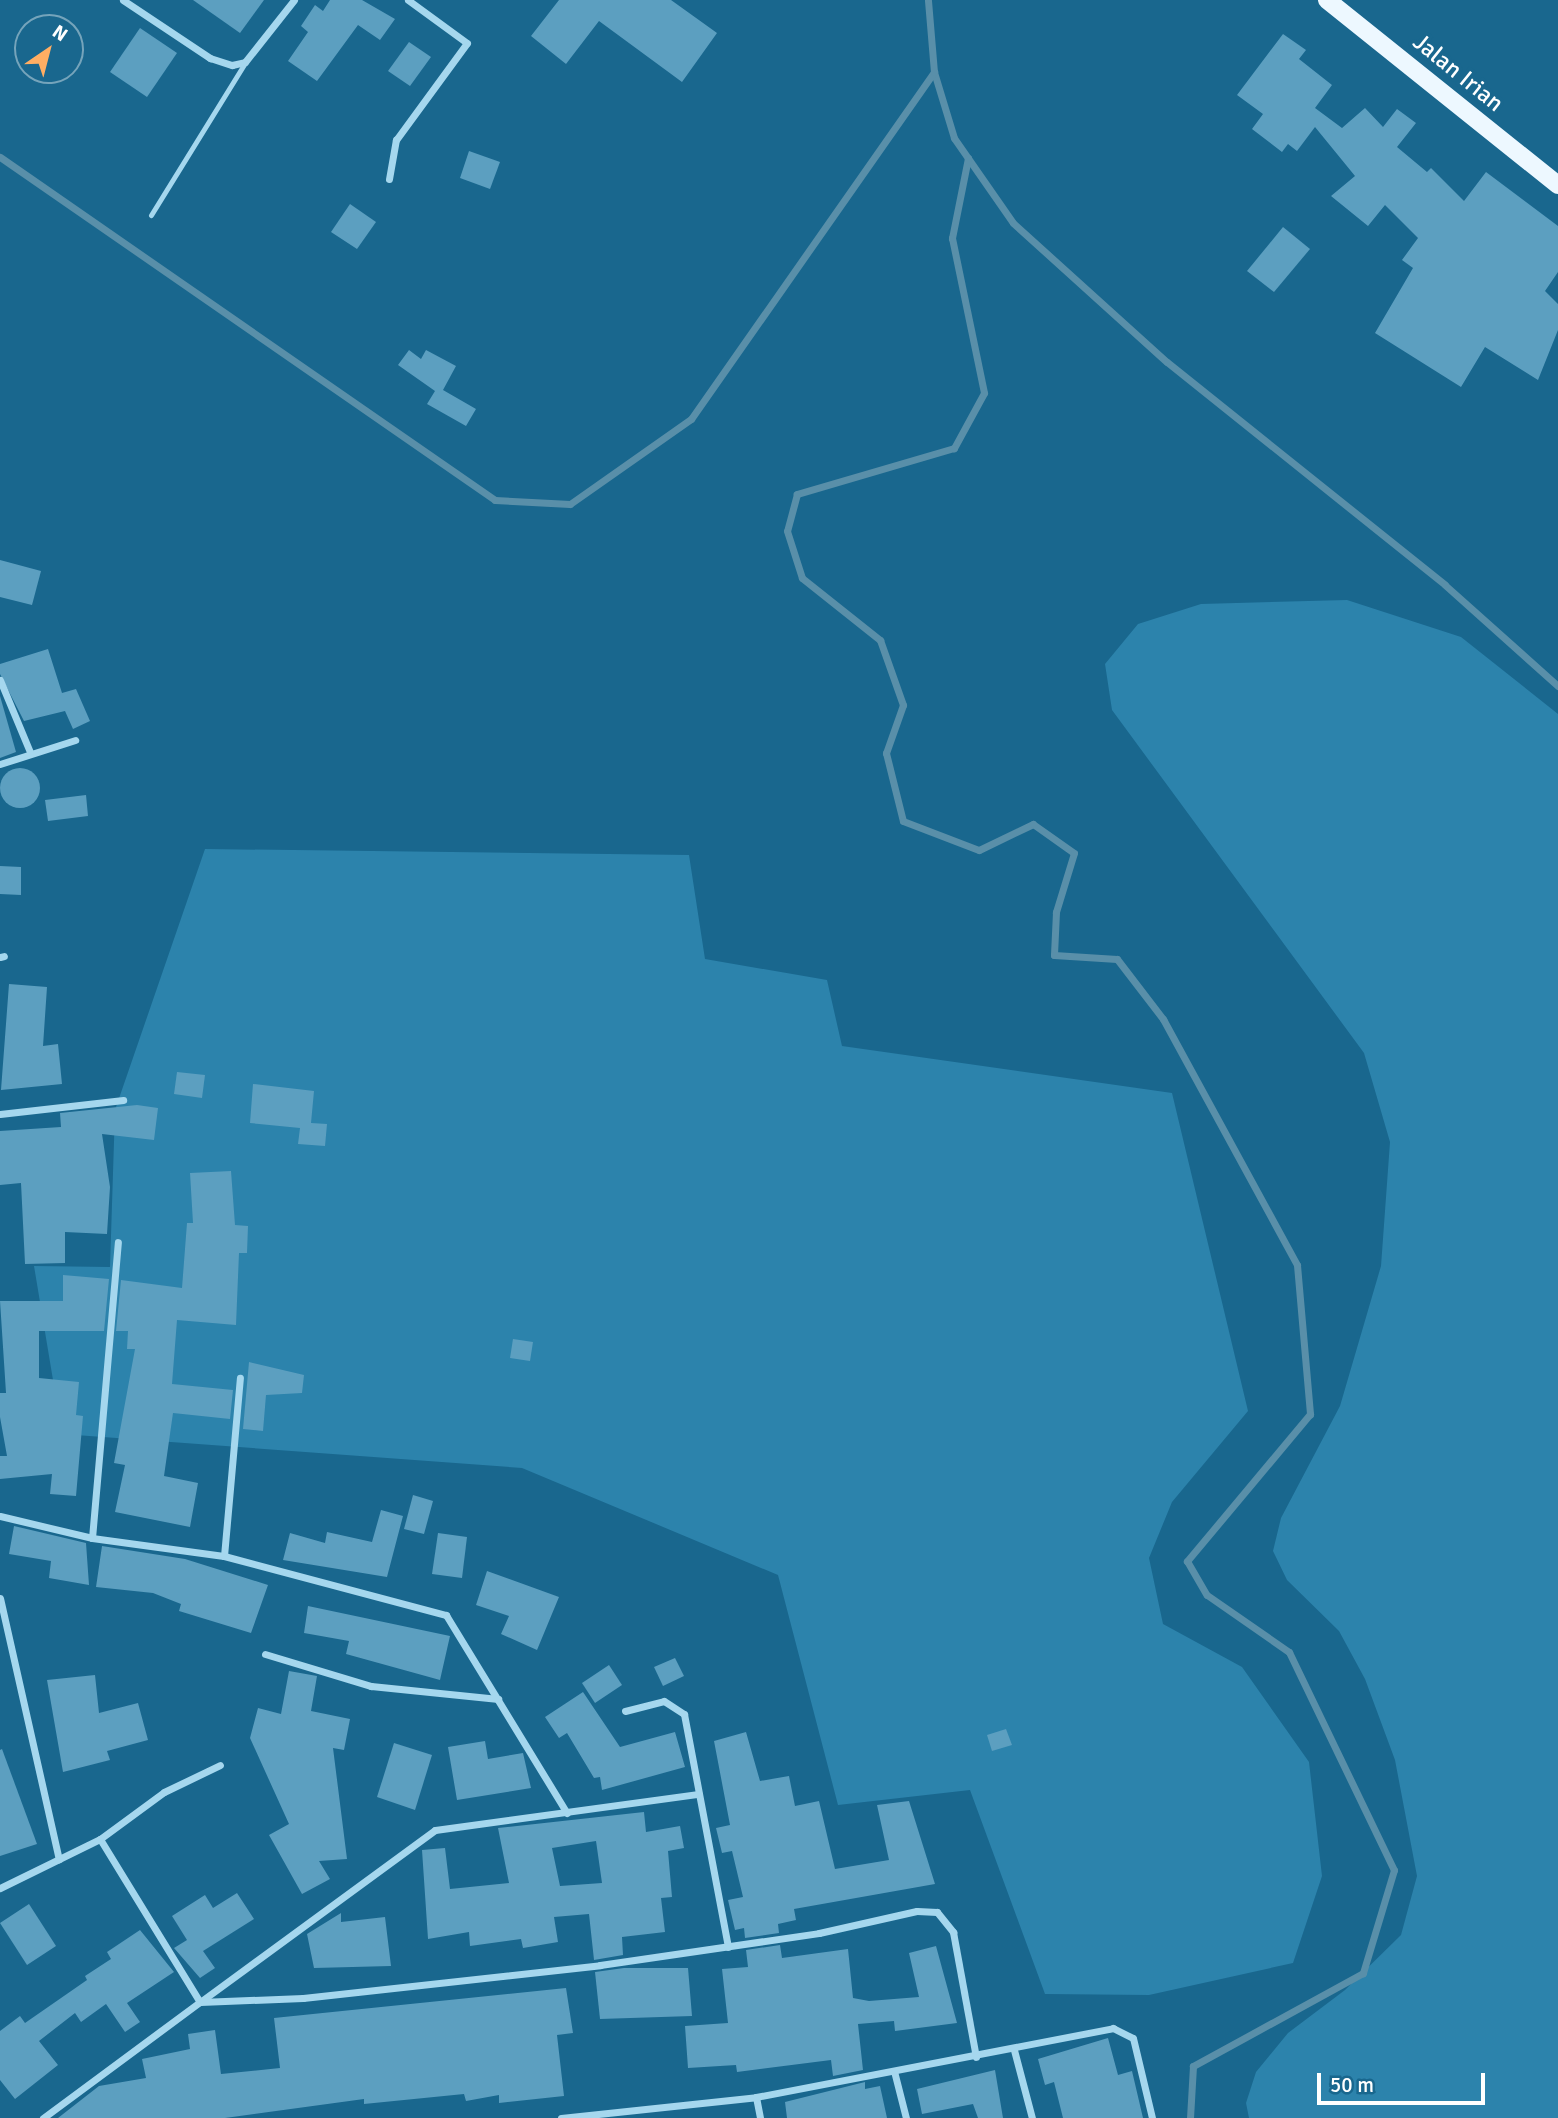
<!DOCTYPE html>
<style>
body{margin:0}
#map{position:relative;width:1558px;height:2118px;overflow:hidden;background:#19678e;font-family:Signika,sans-serif}
div>[style]{position:absolute}
[style*='--x']{left:calc(var(--x)*1px);top:calc(var(--y)*1px);width:calc(var(--w)*1px);rotate:calc(var(--a)*1deg)}
.green>*{inset:0;background:#2c83ac}
.stream>*{height:7px;margin:-3.5px;padding:0 3.5px;transform-origin:3.5px;border-radius:3.5px;background:#598fa9}
.building>*{inset:0;background:#5c9fc0}
.round{border-radius:50%}
.service>*{height:5px;margin:-2.5px;padding:0 2.5px;transform-origin:2.5px;border-radius:2.5px;background:#a5d7ee}
.minor>*{height:7px;margin:-3.5px;padding:0 3.5px;transform-origin:3.5px;border-radius:3.5px;background:#a5d7ee}
.primary>*{height:18px;margin:-9px;padding:0 9px;transform-origin:9px;border-radius:9px;background:#edf8ff}
span{translate:-50% -50%;white-space:nowrap;text-align:center;line-height:1.15;-webkit-text-stroke:7px #19678e;paint-order:stroke}
.street-label{font-size:24px;color:#fff}
.north{position:absolute;left:14px;top:14px;width:70px;height:70px;box-sizing:border-box;background:#19678e;border:2px solid #75a4bb;border-radius:50%;rotate:35deg;font-size:19px;font-weight:700;line-height:28px;text-align:center;color:#fff}
.north::after{content:'';display:block;margin:auto;width:24px;height:32px;background:#ffae63;clip-path:polygon(50% 0,100% 100%,50% 72%,0 100%)}
.scale{position:absolute;left:1317px;top:2073px;width:168px;height:32px;box-sizing:border-box;border:4px solid #fff;border-top:0;padding-left:9px;font-size:21px;line-height:24px;white-space:nowrap;color:#fff;-webkit-text-stroke:5px #19678e;paint-order:stroke}
</style>
<div id="map">
<div class="green">
<div style="clip-path:polygon(1347px 600px,1461px 637px,1558px 714px,1558px 2118px,1249px 2118px,1246px 2103px,1256px 2072px,1288px 2033px,1345px 1990px,1401px 1935px,1417px 1876px,1395px 1760px,1365px 1679px,1339px 1631px,1287px 1580px,1273px 1551px,1281px 1518px,1340px 1406px,1381px 1266px,1390px 1142px,1364px 1053px,1112px 710px,1105px 664px,1138px 624px,1201px 604px)"></div>
<div style="clip-path:polygon(205px 849px,689px 855px,705px 959px,827px 980px,842px 1046px,1172px 1093px,1248px 1411px,1172px 1502px,1149px 1558px,1163px 1624px,1242px 1667px,1309px 1762px,1322px 1876px,1293px 1963px,1149px 1995px,1045px 1994px,970px 1790px,838px 1805px,778px 1575px,522px 1468px,62px 1434px,34px 1266px,110px 1267px,115px 1110px)"></div>
</div>
<div class="stream">
<div style="--x:934;--y:72;--w:69;--a:73.1"></div>
<div style="--x:954;--y:138;--w:103;--a:55.2"></div>
<div style="--x:1013;--y:223;--w:207;--a:42.1"></div>
<div style="--x:1167;--y:362;--w:356;--a:38.7"></div>
<div style="--x:1445;--y:585;--w:152;--a:41.8"></div>
<div style="--x:0;--y:157;--w:602;--a:34.72"></div>
<div style="--x:495;--y:500;--w:75;--a:3.1"></div>
<div style="--x:570;--y:504;--w:148;--a:-35.1"></div>
<div style="--x:691;--y:419;--w:424;--a:-55"></div>
<div style="--x:934;--y:72;--w:72;--a:-94.8"></div>
<div style="--x:968;--y:158;--w:82;--a:101.3"></div>
<div style="--x:952;--y:238;--w:158;--a:78.3"></div>
<div style="--x:984;--y:393;--w:63;--a:118.6"></div>
<div style="--x:954;--y:448;--w:164;--a:163.7"></div>
<div style="--x:797;--y:494;--w:38;--a:105"></div>
<div style="--x:787;--y:531;--w:49;--a:72.3"></div>
<div style="--x:802;--y:578;--w:100;--a:38.5"></div>
<div style="--x:880;--y:640;--w:69;--a:70.5"></div>
<div style="--x:903;--y:705;--w:51;--a:109.5"></div>
<div style="--x:886;--y:753;--w:70;--a:76"></div>
<div style="--x:903;--y:821;--w:81;--a:20.9"></div>
<div style="--x:979;--y:850;--w:60;--a:-25.7"></div>
<div style="--x:1033;--y:824;--w:50;--a:35.3"></div>
<div style="--x:1074;--y:853;--w:62;--a:107"></div>
<div style="--x:1056;--y:912;--w:43;--a:92.7"></div>
<div style="--x:1054;--y:955;--w:63;--a:3.6"></div>
<div style="--x:1117;--y:959;--w:76;--a:52.5"></div>
<div style="--x:1163;--y:1019;--w:280;--a:61.4"></div>
<div style="--x:1297;--y:1265;--w:150;--a:85"></div>
<div style="--x:1310;--y:1414;--w:192;--a:129.9"></div>
<div style="--x:1187;--y:1561;--w:39;--a:60"></div>
<div style="--x:1207;--y:1595;--w:100;--a:34.8"></div>
<div style="--x:1289;--y:1652;--w:242;--a:64.3"></div>
<div style="--x:1394;--y:1870;--w:108;--a:106.8"></div>
<div style="--x:1363;--y:1973;--w:194;--a:151.3"></div>
<div style="--x:1193;--y:2066;--w:52;--a:93.3"></div>
</div>
<div class="building">
<div style="clip-path:polygon(193px 0,264px 0,240px 33px)"></div>
<div style="clip-path:polygon(330px 0,362px 0,395px 19px,380px 40px,358px 25px,317px 81px,288px 61px,308px 32px,301px 26px,315px 5px,323px 11px)"></div>
<div style="clip-path:polygon(559px 0,671px 0,717px 33px,682px 82px,599px 21px,566px 64px,531px 36px)"></div>
<div style="clip-path:polygon(140px 28px,177px 53px,147px 97px,110px 72px)"></div>
<div style="clip-path:polygon(1283px 34px,1306px 50px,1299px 59px,1332px 85px,1315px 108px,1342px 128px,1365px 108px,1383px 127px,1397px 109px,1416px 123px,1397px 147px,1427px 172px,1431px 168px,1464px 201px,1486px 172px,1558px 226px,1558px 272px,1545px 291px,1558px 304px,1558px 330px,1538px 380px,1485px 347px,1461px 387px,1375px 333px,1413px 268px,1402px 260px,1418px 238px,1385px 205px,1368px 226px,1331px 196px,1355px 176px,1315px 127px,1297px 151px,1288px 144px,1282px 152px,1252px 129px,1263px 114px,1237px 95px)"></div>
<div style="clip-path:polygon(409px 42px,431px 57px,410px 86px,388px 71px)"></div>
<div style="clip-path:polygon(469px 151px,500px 162px,490px 189px,460px 178px)"></div>
<div style="clip-path:polygon(350px 204px,376px 222px,357px 249px,331px 232px)"></div>
<div style="clip-path:polygon(1283px 227px,1310px 249px,1274px 292px,1247px 271px)"></div>
<div style="clip-path:polygon(409px 350px,421px 359px,426px 350px,456px 366px,443px 390px,476px 409px,466px 426px,427px 404px,435px 391px,398px 365px)"></div>
<div style="clip-path:polygon(0 560px,41px 571px,32px 605px,0 597px)"></div>
<div style="clip-path:polygon(48px 649px,62px 693px,76px 689px,90px 721px,73px 729px,65px 711px,24px 721px,0 674px,0 664px)"></div>
<div style="clip-path:polygon(0 696px,16px 752px,0 758px)"></div>
<div class="round" style="left:0;top:768px;width:40px;height:40px"></div>
<div style="clip-path:polygon(86px 795px,88px 816px,48px 821px,45px 800px)"></div>
<div style="clip-path:polygon(0 866px,21px 867px,21px 895px,0 894px)"></div>
<div style="clip-path:polygon(9px 984px,47px 987px,43px 1046px,58px 1044px,62px 1084px,1px 1090px)"></div>
<div style="clip-path:polygon(177px 1072px,205px 1075px,202px 1098px,174px 1094px)"></div>
<div style="clip-path:polygon(253px 1084px,314px 1091px,311px 1123px,327px 1124px,325px 1146px,298px 1144px,300px 1128px,250px 1123px)"></div>
<div style="clip-path:polygon(137px 1105px,158px 1108px,154px 1140px,102px 1134px,110px 1187px,107px 1234px,65px 1232px,65px 1263px,25px 1264px,21px 1183px,0 1185px,0 1131px,61px 1127px,60px 1113px)"></div>
<div style="clip-path:polygon(231px 1171px,235px 1225px,248px 1226px,247px 1253px,239px 1253px,236px 1325px,177px 1320px,172px 1384px,233px 1390px,230px 1419px,173px 1413px,164px 1476px,198px 1483px,190px 1527px,115px 1512px,125px 1465px,114px 1463px,135px 1349px,127px 1349px,128px 1331px,116px 1331px,121px 1280px,182px 1288px,187px 1223px,193px 1223px,190px 1173px)"></div>
<div style="clip-path:polygon(63px 1275px,109px 1279px,104px 1331px,39px 1331px,39px 1378px,79px 1382px,76px 1415px,83px 1416px,76px 1496px,50px 1494px,52px 1474px,0 1479px,0 1456px,7px 1456px,0 1417px,0 1393px,6px 1393px,0 1301px,63px 1301px)"></div>
<div style="clip-path:polygon(513px 1339px,533px 1342px,530px 1361px,510px 1358px)"></div>
<div style="clip-path:polygon(249px 1362px,304px 1375px,302px 1393px,266px 1395px,263px 1431px,243px 1429px)"></div>
<div style="clip-path:polygon(413px 1495px,433px 1501px,424px 1534px,404px 1529px)"></div>
<div style="clip-path:polygon(381px 1510px,403px 1516px,387px 1577px,283px 1560px,290px 1533px,325px 1543px,327px 1532px,372px 1542px)"></div>
<div style="clip-path:polygon(14px 1526px,86px 1543px,89px 1585px,49px 1578px,51px 1561px,9px 1554px)"></div>
<div style="clip-path:polygon(438px 1533px,467px 1537px,462px 1578px,432px 1574px)"></div>
<div style="clip-path:polygon(102px 1546px,185px 1559px,268px 1585px,251px 1633px,179px 1611px,181px 1604px,153px 1593px,96px 1587px)"></div>
<div style="clip-path:polygon(487px 1571px,559px 1597px,537px 1650px,501px 1634px,509px 1616px,476px 1605px)"></div>
<div style="clip-path:polygon(308px 1606px,450px 1636px,440px 1680px,346px 1654px,349px 1641px,304px 1633px)"></div>
<div style="clip-path:polygon(675px 1658px,684px 1676px,663px 1686px,654px 1667px)"></div>
<div style="clip-path:polygon(609px 1665px,622px 1685px,595px 1703px,582px 1683px)"></div>
<div style="clip-path:polygon(289px 1671px,317px 1676px,311px 1711px,350px 1719px,344px 1750px,333px 1748px,347px 1859px,319px 1861px,330px 1879px,302px 1894px,269px 1835px,289px 1824px,250px 1738px,258px 1708px,281px 1714px)"></div>
<div style="clip-path:polygon(95px 1675px,99px 1713px,138px 1703px,148px 1740px,107px 1751px,110px 1760px,63px 1772px,47px 1680px)"></div>
<div style="clip-path:polygon(583px 1692px,620px 1747px,675px 1732px,685px 1767px,602px 1790px,600px 1777px,594px 1778px,567px 1733px,559px 1738px,545px 1717px)"></div>
<div style="clip-path:polygon(1006px 1729px,1012px 1745px,992px 1751px,987px 1735px)"></div>
<div style="clip-path:polygon(746px 1732px,760px 1781px,789px 1776px,795px 1806px,819px 1801px,835px 1869px,889px 1860px,877px 1805px,909px 1801px,935px 1884px,794px 1909px,796px 1920px,778px 1924px,779px 1933px,745px 1938px,744px 1928px,735px 1930px,728px 1900px,743px 1897px,732px 1851px,722px 1853px,716px 1828px,730px 1825px,714px 1741px)"></div>
<div style="clip-path:polygon(485px 1741px,488px 1759px,523px 1753px,531px 1788px,457px 1800px,448px 1747px)"></div>
<div style="clip-path:polygon(394px 1743px,432px 1755px,415px 1810px,377px 1797px)"></div>
<div style="clip-path:polygon(2px 1749px,37px 1844px,0 1856px,0 1750px)"></div>
<div style="clip-path:polygon(evenodd,644px 1812px,646px 1832px,680px 1826px,684px 1848px,668px 1851px,672px 1897px,661px 1898px,665px 1932px,622px 1937px,623px 1955px,594px 1960px,589px 1914px,554px 1917px,558px 1942px,523px 1948px,521px 1939px,470px 1946px,469px 1932px,428px 1939px,422px 1850px,445px 1848px,450px 1889px,509px 1883px,498px 1828px,644px 1812px,596px 1841px,602px 1883px,560px 1886px,552px 1848px,596px 1841px)"></div>
<div style="clip-path:polygon(237px 1893px,254px 1919px,203px 1951px,215px 1968px,200px 1978px,174px 1948px,187px 1940px,172px 1916px,205px 1895px,213px 1908px)"></div>
<div style="clip-path:polygon(29px 1904px,56px 1946px,27px 1965px,0 1923px)"></div>
<div style="clip-path:polygon(341px 1913px,341px 1922px,385px 1917px,391px 1966px,314px 1968px,307px 1934px)"></div>
<div style="clip-path:polygon(140px 1930px,174px 1972px,127px 2003px,140px 2022px,125px 2032px,106px 2004px,81px 2022px,75px 2013px,39px 2041px,58px 2065px,15px 2099px,0 2080px,0 2031px,20px 2016px,25px 2023px,87px 1980px,85px 1976px,111px 1959px,107px 1952px)"></div>
<div style="clip-path:polygon(780px 1945px,782px 1958px,848px 1949px,853px 1998px,869px 2001px,919px 1997px,909px 1953px,936px 1946px,957px 2023px,895px 2031px,894px 2021px,858px 2024px,863px 2070px,833px 2076px,831px 2060px,737px 2072px,736px 2065px,688px 2068px,685px 2026px,728px 2023px,722px 1969px,748px 1967px,746px 1950px)"></div>
<div style="clip-path:polygon(624px 1968px,688px 1968px,692px 2016px,600px 2019px,595px 1972px)"></div>
<div style="clip-path:polygon(566px 1988px,573px 2033px,557px 2035px,564px 2096px,499px 2103px,499px 2095px,466px 2101px,464px 2094px,364px 2104px,364px 2099px,225px 2118px,58px 2118px,99px 2086px,146px 2078px,142px 2059px,190px 2049px,188px 2034px,215px 2030px,221px 2074px,280px 2068px,274px 2018px)"></div>
<div style="clip-path:polygon(1108px 2038px,1118px 2075px,1132px 2071px,1143px 2118px,1063px 2118px,1054px 2082px,1045px 2085px,1038px 2059px)"></div>
<div style="clip-path:polygon(995px 2070px,1003px 2118px,978px 2118px,973px 2104px,922px 2114px,917px 2089px)"></div>
<div style="clip-path:polygon(865px 2082px,865px 2089px,880px 2086px,887px 2118px,787px 2118px,785px 2102px)"></div>
</div>
<div class="service">
<div style="--x:151;--y:215;--w:179;--a:-58.3"></div>
</div>
<div class="minor">
<div style="--x:123;--y:0;--w:105;--a:33.7"></div>
<div style="--x:210;--y:58;--w:23;--a:18"></div>
<div style="--x:232;--y:65;--w:13;--a:-13"></div>
<div style="--x:245;--y:62;--w:79;--a:-51.7"></div>
<div style="--x:389;--y:179;--w:40;--a:-80"></div>
<div style="--x:396;--y:140;--w:120;--a:-53.8"></div>
<div style="--x:467;--y:43;--w:73;--a:-143.9"></div>
<div style="--x:0;--y:680;--w:78;--a:67.4"></div>
<div style="--x:0;--y:764;--w:79;--a:-17.7"></div>
<div style="--x:0;--y:957;--w:4;--a:-14"></div>
<div style="--x:0;--y:1114;--w:124;--a:-6.5"></div>
<div style="--x:0;--y:1516;--w:95;--a:13.4"></div>
<div style="--x:92;--y:1538;--w:133;--a:7.8"></div>
<div style="--x:224;--y:1556;--w:230;--a:14.9"></div>
<div style="--x:446;--y:1615;--w:232;--a:58.6"></div>
<div style="--x:92;--y:1538;--w:297;--a:-85"></div>
<div style="--x:224;--y:1556;--w:179;--a:-84.9"></div>
<div style="--x:0;--y:1598;--w:268;--a:77.3"></div>
<div style="--x:265;--y:1654;--w:111;--a:16.8"></div>
<div style="--x:371;--y:1686;--w:128;--a:5.8"></div>
<div style="--x:625;--y:1711;--w:40;--a:-14.4"></div>
<div style="--x:664;--y:1701;--w:24;--a:33"></div>
<div style="--x:684;--y:1714;--w:237;--a:79.3"></div>
<div style="--x:100;--y:1839;--w:191;--a:58.5"></div>
<div style="--x:200;--y:2002;--w:291;--a:-36.2"></div>
<div style="--x:435;--y:1830;--w:266;--a:-7.8"></div>
<div style="--x:0;--y:1888;--w:111;--a:-26.1"></div>
<div style="--x:100;--y:1839;--w:79;--a:-36.3"></div>
<div style="--x:164;--y:1792;--w:62;--a:-25.7"></div>
<div style="--x:1014;--y:2050;--w:70;--a:75.2"></div>
<div style="--x:894;--y:2071;--w:49;--a:75.7"></div>
<div style="--x:756;--y:2097;--w:21;--a:79"></div>
<div style="--x:43;--y:2118;--w:195;--a:-36.5"></div>
<div style="--x:200;--y:2002;--w:103;--a:-2.2"></div>
<div style="--x:303;--y:1998;--w:299;--a:-6.3"></div>
<div style="--x:600;--y:1965;--w:221;--a:-8.3"></div>
<div style="--x:819;--y:1933;--w:100;--a:-12.7"></div>
<div style="--x:917;--y:1911;--w:20;--a:3"></div>
<div style="--x:937;--y:1912;--w:26;--a:51"></div>
<div style="--x:953;--y:1932;--w:127;--a:79.6"></div>
<div style="--x:561;--y:2118;--w:196;--a:-6.1"></div>
<div style="--x:756;--y:2097;--w:364;--a:-10.9"></div>
<div style="--x:1113;--y:2028;--w:22;--a:27"></div>
<div style="--x:1133;--y:2038;--w:82;--a:76.6"></div>
</div>
<div class="primary">
<div style="--x:1327;--y:0;--w:296;--a:38.7"></div>
</div>
<div class="street-label">
<span style="left:1458px;top:73px;rotate:39deg">Jalan Irian</span>
</div>
<div class="north">N</div>
<div class="scale">50 m</div>
</div>
